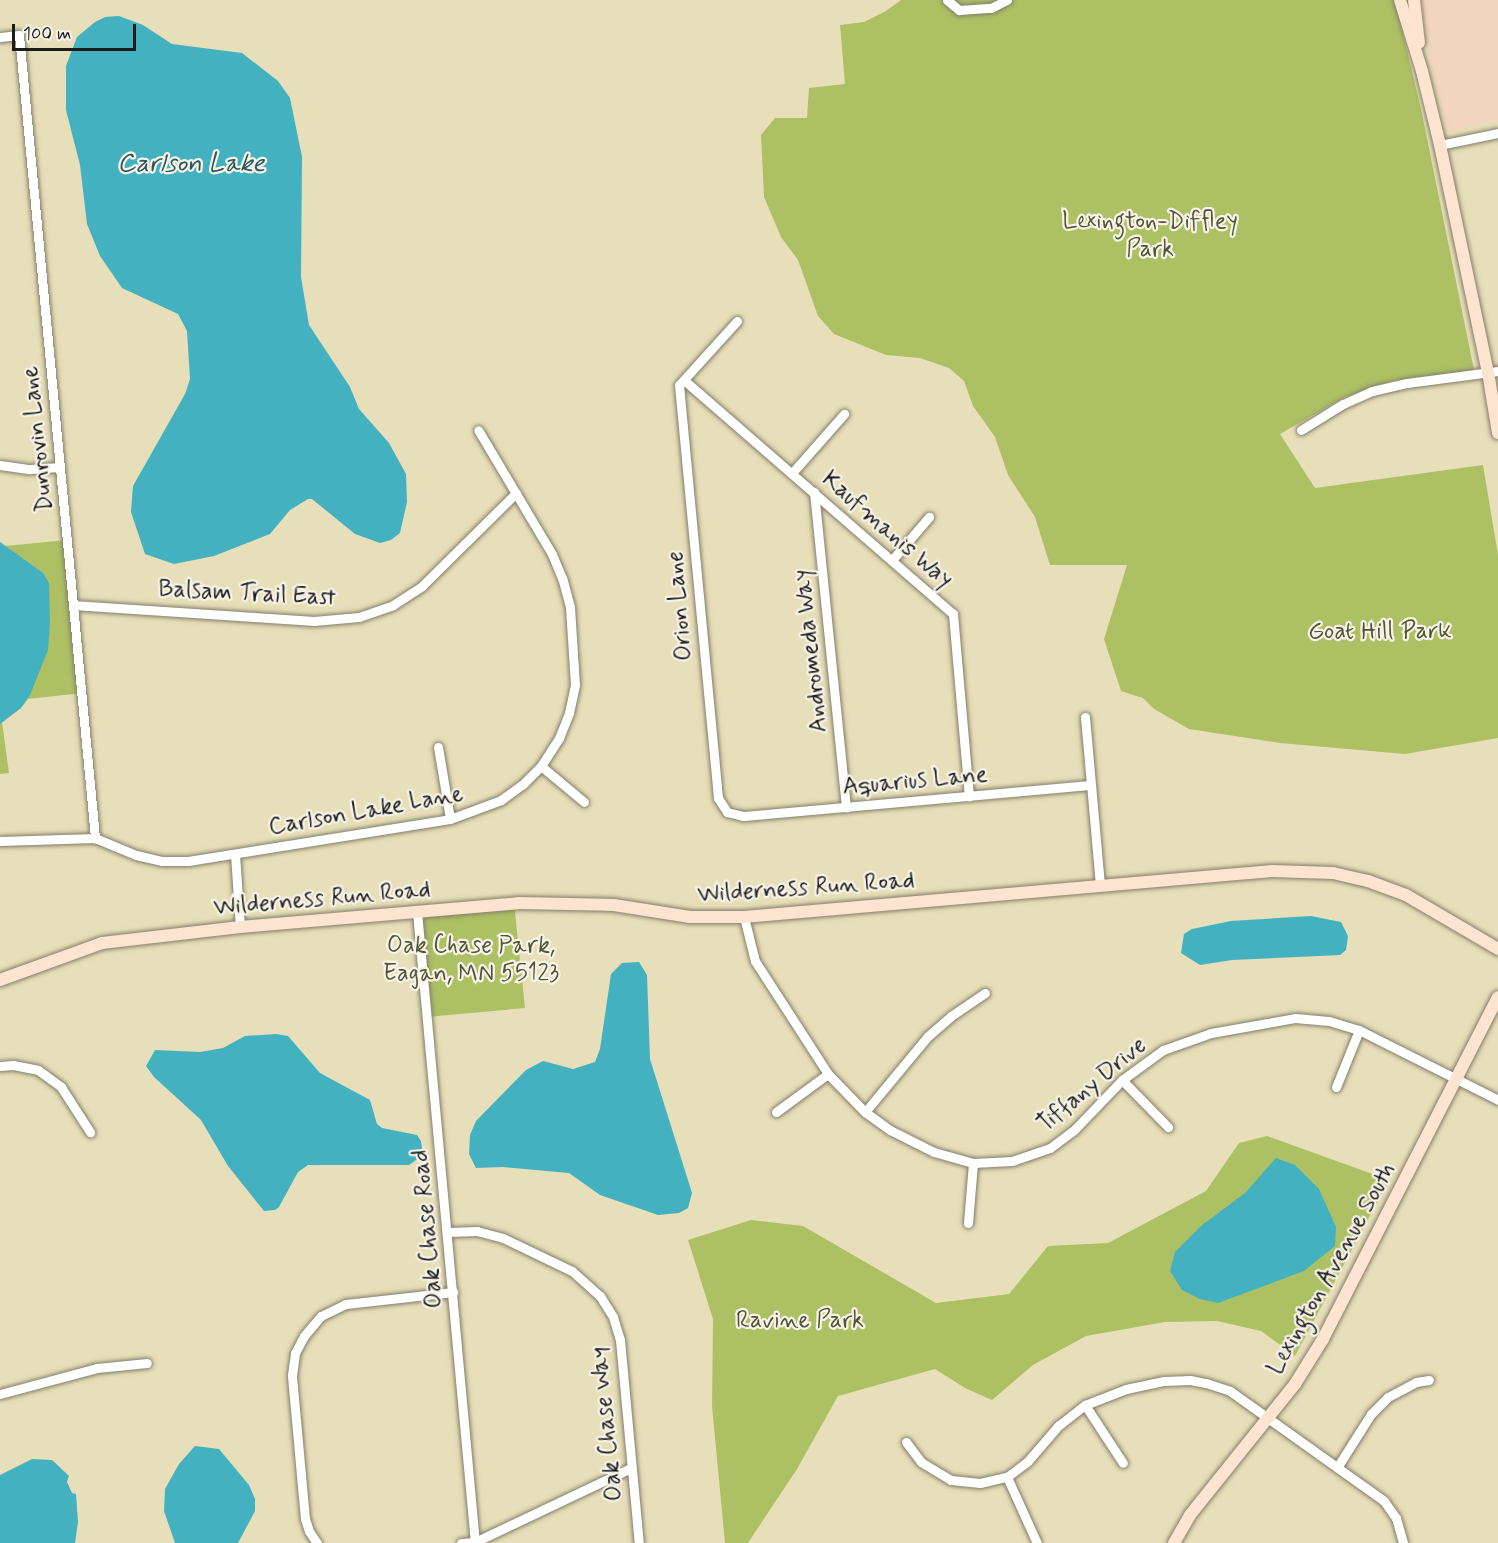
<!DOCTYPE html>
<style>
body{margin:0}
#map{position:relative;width:1498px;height:1543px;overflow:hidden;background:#e7dfb9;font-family:Mynerve,sans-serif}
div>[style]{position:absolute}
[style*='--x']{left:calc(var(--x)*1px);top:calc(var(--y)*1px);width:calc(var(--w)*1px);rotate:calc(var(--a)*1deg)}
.built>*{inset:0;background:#f2d5be}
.green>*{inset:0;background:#adc064}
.water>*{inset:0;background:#43b1bf}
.roads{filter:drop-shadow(0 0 2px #827e6a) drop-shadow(0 0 2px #827e6a)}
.street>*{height:9px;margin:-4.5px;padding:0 4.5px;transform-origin:4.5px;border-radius:4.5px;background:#fff}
.secondary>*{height:12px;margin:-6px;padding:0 6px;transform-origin:6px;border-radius:6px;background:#fde4d1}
span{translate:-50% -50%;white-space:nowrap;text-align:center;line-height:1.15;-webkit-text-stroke:4.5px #f7f3e8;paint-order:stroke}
.park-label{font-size:24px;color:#4f5535}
.street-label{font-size:24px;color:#1c1c1c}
.water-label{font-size:26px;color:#2c585d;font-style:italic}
.scale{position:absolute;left:12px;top:24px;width:124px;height:27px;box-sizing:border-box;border:3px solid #1c1c1c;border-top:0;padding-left:8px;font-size:18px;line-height:21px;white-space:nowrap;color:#1c1c1c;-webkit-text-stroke:4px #f7f3e8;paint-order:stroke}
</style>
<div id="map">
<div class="built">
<div style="clip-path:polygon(1420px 0,1498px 0,1498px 120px,1447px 132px,1431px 66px)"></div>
</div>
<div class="green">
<div style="clip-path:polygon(901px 0,1395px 0,1421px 109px,1474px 370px,1391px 381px,1345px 397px,1280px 434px,1315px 488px,1483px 465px,1498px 555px,1498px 738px,1405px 754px,1280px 743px,1189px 729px,1154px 709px,1143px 698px,1121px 691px,1104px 639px,1127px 565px,1050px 565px,1035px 517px,1008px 475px,995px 437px,973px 406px,964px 381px,949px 368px,920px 358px,886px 355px,834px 334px,818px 316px,798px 260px,781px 237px,764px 197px,761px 135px,775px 118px,807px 118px,809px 88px,845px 84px,840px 25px,864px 22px,886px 11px)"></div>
<div style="clip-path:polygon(67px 540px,82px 693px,28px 699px,21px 708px,2px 722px,9px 773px,0 774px,0 542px,5px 546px)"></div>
<div style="clip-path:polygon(514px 903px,525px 1008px,427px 1017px,417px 912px)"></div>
<div style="clip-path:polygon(1267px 1136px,1389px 1180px,1295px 1356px,1261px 1331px,1217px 1321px,1165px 1322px,1086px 1336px,1033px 1365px,992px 1400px,965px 1388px,935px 1369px,838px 1396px,797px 1469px,748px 1543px,725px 1543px,712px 1406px,713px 1319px,688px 1240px,751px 1220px,803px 1226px,936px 1303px,1009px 1294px,1048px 1246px,1108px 1243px,1206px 1191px,1239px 1143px)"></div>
</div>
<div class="water">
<div style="clip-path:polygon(119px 16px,143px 25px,172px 44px,242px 53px,278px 81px,290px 98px,302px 157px,301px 277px,309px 325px,350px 387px,359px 409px,389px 443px,406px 474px,407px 502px,400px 533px,391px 540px,380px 543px,355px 534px,312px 499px,308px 499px,290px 510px,270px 534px,214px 556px,174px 564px,145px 554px,131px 512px,133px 486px,185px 394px,190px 379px,187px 331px,178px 314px,122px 288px,100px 256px,87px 224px,80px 165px,66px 110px,66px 66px,77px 37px,95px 22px,105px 17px)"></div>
<div style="clip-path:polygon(0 542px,43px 573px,49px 583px,50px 624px,48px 650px,30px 695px,21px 708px,0 724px)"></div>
<div style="clip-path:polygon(1311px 916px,1341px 922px,1348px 936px,1346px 950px,1340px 955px,1232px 960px,1200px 965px,1181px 953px,1184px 934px,1192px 929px,1231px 921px)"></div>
<div style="clip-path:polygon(639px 962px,647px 975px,650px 1059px,692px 1193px,688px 1208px,679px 1213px,658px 1215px,600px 1195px,569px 1173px,503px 1167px,476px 1168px,469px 1154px,470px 1135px,476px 1121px,526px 1070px,543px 1061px,573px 1069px,595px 1062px,600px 1049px,611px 974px,622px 963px)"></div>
<div style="clip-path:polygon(276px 1034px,288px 1036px,320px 1073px,370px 1100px,377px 1124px,382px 1128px,417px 1135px,421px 1141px,423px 1155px,409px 1165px,308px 1165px,298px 1172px,279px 1207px,275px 1210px,264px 1211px,228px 1166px,201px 1120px,154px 1077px,146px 1066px,155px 1050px,200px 1052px,223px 1048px,245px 1036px)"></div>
<div style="clip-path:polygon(1276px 1158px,1295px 1165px,1319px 1189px,1336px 1227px,1335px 1246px,1304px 1271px,1218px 1303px,1200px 1299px,1182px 1290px,1170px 1271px,1175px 1252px,1201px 1226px,1245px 1193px)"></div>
<div style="clip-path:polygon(195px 1446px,219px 1449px,249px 1485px,255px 1499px,255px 1511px,238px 1543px,175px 1543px,164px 1511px,165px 1489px,179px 1464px)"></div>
<div style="clip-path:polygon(32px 1459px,52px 1460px,69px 1476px,67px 1482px,72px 1493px,76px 1494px,78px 1522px,75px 1543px,0 1543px,0 1475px)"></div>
</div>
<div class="roads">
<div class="street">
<div style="--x:947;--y:0;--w:16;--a:40"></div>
<div style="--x:959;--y:10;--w:32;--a:-4"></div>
<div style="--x:991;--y:8;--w:18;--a:-27"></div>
<div style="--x:0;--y:37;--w:19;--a:-6"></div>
<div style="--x:19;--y:35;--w:807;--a:84.59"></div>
<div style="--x:1440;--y:145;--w:59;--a:-11.7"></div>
<div style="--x:737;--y:321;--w:86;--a:132.2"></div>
<div style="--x:679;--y:385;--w:415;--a:84.6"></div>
<div style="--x:718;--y:798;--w:17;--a:57"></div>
<div style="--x:727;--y:812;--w:16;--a:14"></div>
<div style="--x:743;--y:816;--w:349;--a:-5.1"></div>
<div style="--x:685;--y:381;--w:355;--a:41"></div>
<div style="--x:953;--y:614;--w:183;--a:85"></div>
<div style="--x:1301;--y:430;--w:49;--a:-31.8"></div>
<div style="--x:1343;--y:404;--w:32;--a:-24"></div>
<div style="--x:1372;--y:391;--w:36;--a:-13"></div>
<div style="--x:1407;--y:383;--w:92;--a:-7.5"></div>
<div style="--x:0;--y:465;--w:30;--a:8"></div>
<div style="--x:30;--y:469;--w:30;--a:-4"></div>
<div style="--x:792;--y:473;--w:79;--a:-48.6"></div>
<div style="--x:814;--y:492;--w:317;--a:84.2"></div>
<div style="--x:892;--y:560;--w:57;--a:-49.3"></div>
<div style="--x:73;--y:605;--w:242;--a:3.8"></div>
<div style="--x:314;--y:621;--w:45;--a:-5.1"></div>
<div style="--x:359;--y:617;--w:36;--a:-19"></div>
<div style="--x:393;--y:605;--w:35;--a:-33"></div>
<div style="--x:422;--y:586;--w:132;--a:-44.7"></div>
<div style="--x:1085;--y:717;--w:170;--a:84.9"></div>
<div style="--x:438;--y:747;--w:73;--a:80.5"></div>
<div style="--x:541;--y:766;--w:56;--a:39.9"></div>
<div style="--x:0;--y:841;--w:95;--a:-1.8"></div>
<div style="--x:95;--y:838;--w:44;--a:22.5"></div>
<div style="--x:136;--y:855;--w:27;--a:13"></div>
<div style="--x:162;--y:861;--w:26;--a:0"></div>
<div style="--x:188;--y:861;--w:265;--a:-9.1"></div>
<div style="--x:450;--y:819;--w:54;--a:-20.4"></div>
<div style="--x:501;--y:800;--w:26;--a:-36"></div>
<div style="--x:522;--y:785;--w:27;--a:-45"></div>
<div style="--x:541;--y:766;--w:33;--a:-57"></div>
<div style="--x:559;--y:738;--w:27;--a:-68"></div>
<div style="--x:569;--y:713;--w:29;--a:-78"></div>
<div style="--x:575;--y:685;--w:78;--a:-93.7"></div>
<div style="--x:570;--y:607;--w:30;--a:-105"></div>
<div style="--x:562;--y:578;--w:26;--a:-113"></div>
<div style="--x:552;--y:554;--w:144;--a:-120.8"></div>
<div style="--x:235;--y:854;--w:73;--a:86.1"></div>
<div style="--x:417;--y:912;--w:634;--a:84.75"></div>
<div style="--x:744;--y:917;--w:45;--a:76"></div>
<div style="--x:755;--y:961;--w:135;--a:57.1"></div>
<div style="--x:828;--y:1074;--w:53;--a:45.8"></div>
<div style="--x:865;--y:1112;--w:31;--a:36"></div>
<div style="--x:890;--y:1130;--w:49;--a:26.6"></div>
<div style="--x:934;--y:1152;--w:41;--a:15.8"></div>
<div style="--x:973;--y:1163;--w:39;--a:-3"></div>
<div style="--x:1012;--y:1161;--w:40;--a:-18.9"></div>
<div style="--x:1050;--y:1148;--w:31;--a:-37"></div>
<div style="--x:1075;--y:1129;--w:68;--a:-46.2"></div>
<div style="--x:1122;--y:1080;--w:51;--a:-36.2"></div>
<div style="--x:1163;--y:1050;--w:51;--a:-19.5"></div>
<div style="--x:1211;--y:1033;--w:85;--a:-10.1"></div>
<div style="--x:1295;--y:1018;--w:34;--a:5"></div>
<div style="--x:1329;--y:1021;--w:31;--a:17"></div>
<div style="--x:1359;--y:1030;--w:156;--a:26.7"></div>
<div style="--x:0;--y:1066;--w:13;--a:-4"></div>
<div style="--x:13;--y:1065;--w:25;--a:11"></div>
<div style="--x:38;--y:1070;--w:29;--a:36"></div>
<div style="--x:61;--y:1087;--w:54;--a:57.2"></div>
<div style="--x:1122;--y:1080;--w:66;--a:45.6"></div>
<div style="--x:1336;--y:1087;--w:61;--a:-68"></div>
<div style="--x:776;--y:1112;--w:64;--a:-36.2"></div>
<div style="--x:865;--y:1112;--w:97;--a:-50.4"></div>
<div style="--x:927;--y:1037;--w:32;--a:-41"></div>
<div style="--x:951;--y:1016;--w:41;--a:-34.1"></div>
<div style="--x:968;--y:1223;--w:60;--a:-85.2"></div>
<div style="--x:448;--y:1232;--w:29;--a:-2"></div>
<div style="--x:477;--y:1231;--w:27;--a:15"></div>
<div style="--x:503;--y:1238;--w:76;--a:25.6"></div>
<div style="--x:572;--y:1271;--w:38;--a:42"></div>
<div style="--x:600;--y:1296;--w:25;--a:58"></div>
<div style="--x:613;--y:1317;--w:24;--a:73"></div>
<div style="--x:620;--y:1340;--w:204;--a:84.7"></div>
<div style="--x:0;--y:1394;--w:100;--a:-15"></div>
<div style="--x:97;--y:1368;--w:50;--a:-5.7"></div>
<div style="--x:1085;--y:1405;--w:69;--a:56.8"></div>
<div style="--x:906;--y:1442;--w:25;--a:53"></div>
<div style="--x:921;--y:1462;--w:35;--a:31"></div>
<div style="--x:951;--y:1480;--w:29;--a:6"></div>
<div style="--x:980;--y:1483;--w:28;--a:-13"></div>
<div style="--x:1007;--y:1477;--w:25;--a:-37"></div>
<div style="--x:1027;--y:1462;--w:48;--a:-49.3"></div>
<div style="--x:1058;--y:1426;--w:34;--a:-38"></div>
<div style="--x:1085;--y:1405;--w:44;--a:-21.3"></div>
<div style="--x:1126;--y:1389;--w:39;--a:-12"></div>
<div style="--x:1164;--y:1381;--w:26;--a:-2"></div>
<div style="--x:1190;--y:1380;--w:16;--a:11"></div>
<div style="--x:1206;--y:1383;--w:25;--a:18"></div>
<div style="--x:1230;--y:1391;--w:189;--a:35.5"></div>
<div style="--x:1384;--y:1501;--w:21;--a:55"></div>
<div style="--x:1396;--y:1518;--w:26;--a:74"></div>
<div style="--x:1338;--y:1466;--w:62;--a:-57.6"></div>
<div style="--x:1371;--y:1414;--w:24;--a:-45"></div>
<div style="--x:1388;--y:1397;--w:32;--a:-28"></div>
<div style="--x:1416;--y:1382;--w:13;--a:-9"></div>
<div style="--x:1007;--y:1477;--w:72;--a:65.6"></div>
<div style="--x:317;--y:1543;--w:14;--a:-124"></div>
<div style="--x:309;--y:1531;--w:13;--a:-108"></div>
<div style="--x:305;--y:1519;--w:145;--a:-95.2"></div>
<div style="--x:292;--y:1375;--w:22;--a:-82"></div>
<div style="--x:295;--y:1353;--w:19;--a:-62"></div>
<div style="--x:304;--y:1336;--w:26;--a:-50"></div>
<div style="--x:321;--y:1316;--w:28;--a:-26"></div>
<div style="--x:346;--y:1304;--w:108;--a:-6.4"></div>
<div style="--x:461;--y:1543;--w:14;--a:-4"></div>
<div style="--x:475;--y:1542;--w:173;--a:-25.4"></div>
</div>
<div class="secondary">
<div style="--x:1400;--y:0;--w:74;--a:72.8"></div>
<div style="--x:1422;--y:71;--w:76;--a:76.3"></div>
<div style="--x:1440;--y:145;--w:232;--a:78.1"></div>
<div style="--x:1488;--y:372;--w:62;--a:80.7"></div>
<div style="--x:1414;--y:0;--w:43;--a:83.4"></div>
<div style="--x:0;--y:980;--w:109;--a:-19.9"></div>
<div style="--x:102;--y:943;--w:139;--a:-6.6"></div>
<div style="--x:240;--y:927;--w:279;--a:-4.9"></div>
<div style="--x:518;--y:903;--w:96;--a:1.2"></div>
<div style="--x:614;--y:905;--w:77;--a:9"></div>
<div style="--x:690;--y:917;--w:54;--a:0"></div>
<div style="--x:744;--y:917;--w:530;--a:-4.98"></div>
<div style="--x:1272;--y:871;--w:61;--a:1.9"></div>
<div style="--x:1333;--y:873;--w:36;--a:13"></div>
<div style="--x:1368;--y:881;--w:40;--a:20.2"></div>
<div style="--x:1406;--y:895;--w:107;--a:30.4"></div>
<div style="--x:1174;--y:1543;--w:32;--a:-60"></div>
<div style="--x:1190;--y:1515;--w:168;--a:-51.3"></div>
<div style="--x:1295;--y:1384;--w:53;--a:-58.1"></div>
<div style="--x:1323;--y:1339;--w:384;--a:-62.9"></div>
</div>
</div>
<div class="park-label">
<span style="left:1150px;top:236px">Lexington-Diffley<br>Park</span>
<span style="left:1380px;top:632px">Goat Hill Park</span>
<span style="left:471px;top:960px">Oak Chase Park,<br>Eagan, MN 55123</span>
<span style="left:800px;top:1321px">Ravine Park</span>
</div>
<div class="street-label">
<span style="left:38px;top:439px;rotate:-96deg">Dunrovin Lane</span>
<span style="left:887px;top:530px;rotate:41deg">Kaufmanis Way</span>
<span style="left:247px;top:594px;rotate:3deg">Balsam Trail East</span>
<span style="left:680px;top:606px;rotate:-95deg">Orion Lane</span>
<span style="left:811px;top:651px;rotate:-96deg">Andromeda Way</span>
<span style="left:915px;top:781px;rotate:-5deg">Aquarius Lane</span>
<span style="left:366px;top:811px;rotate:-10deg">Carlson Lake Lane</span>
<span style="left:806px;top:888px;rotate:-4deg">Wilderness Run Road</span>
<span style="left:322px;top:899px;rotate:-5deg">Wilderness Run Road</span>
<span style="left:1092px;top:1085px;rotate:-40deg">Tiffany Drive</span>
<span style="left:428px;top:1229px;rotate:-95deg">Oak Chase Road</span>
<span style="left:1332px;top:1269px;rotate:-61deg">Lexington Avenue South</span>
<span style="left:607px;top:1424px;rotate:-96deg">Oak Chase Way</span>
</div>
<div class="water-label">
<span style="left:191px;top:165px">Carlson Lake</span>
</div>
<div class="scale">100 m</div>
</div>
